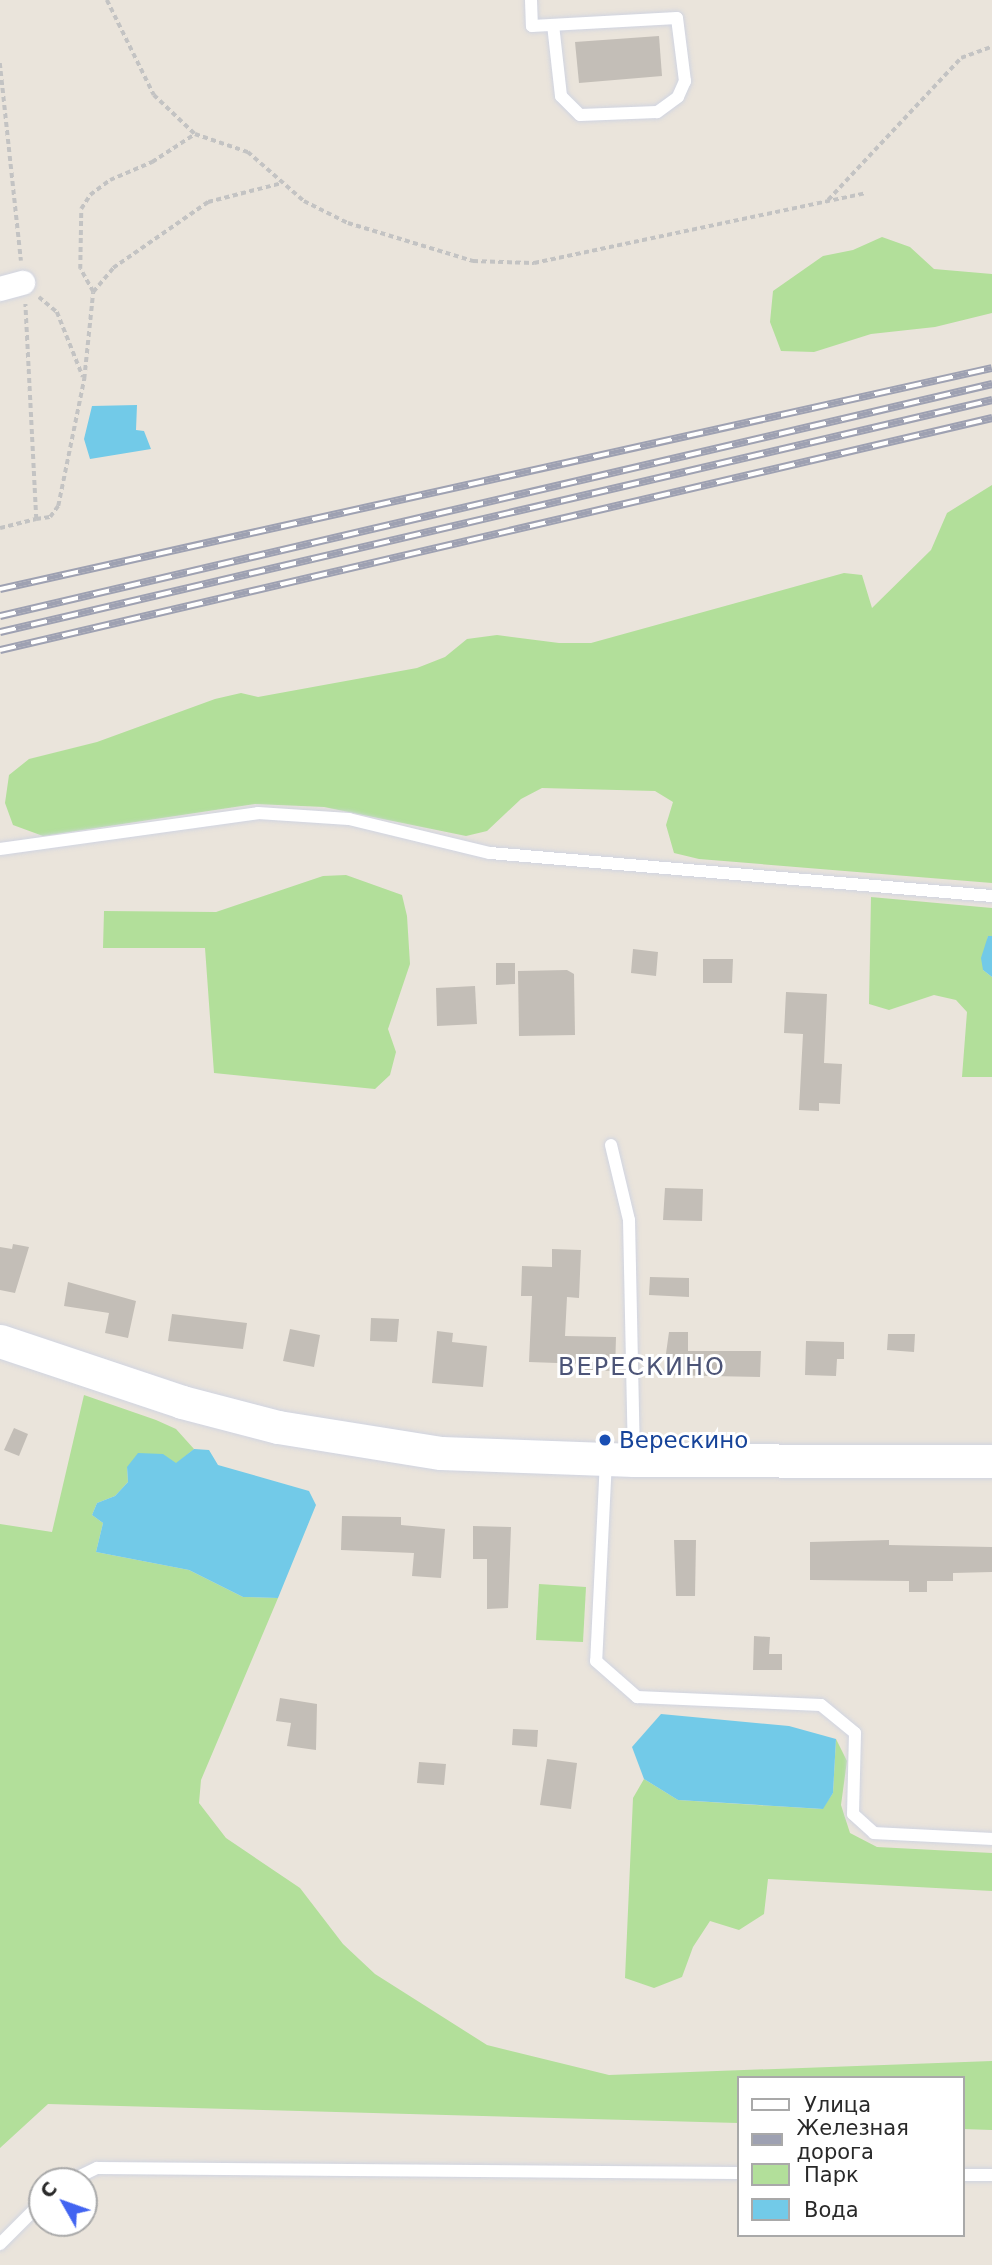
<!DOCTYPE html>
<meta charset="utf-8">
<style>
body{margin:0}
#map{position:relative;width:992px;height:2265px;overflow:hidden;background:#eae4db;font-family:"DejaVu Sans",sans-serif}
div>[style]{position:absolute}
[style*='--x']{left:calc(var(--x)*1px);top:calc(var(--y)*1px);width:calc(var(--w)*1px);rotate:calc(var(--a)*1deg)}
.green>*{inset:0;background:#b2df9a}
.water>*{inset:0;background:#72cae8}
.building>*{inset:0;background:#c3beb7}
.path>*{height:3.5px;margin-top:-1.75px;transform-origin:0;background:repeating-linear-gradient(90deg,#c3c3c3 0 5px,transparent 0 8.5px)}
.roads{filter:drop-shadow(0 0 2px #d0d4e1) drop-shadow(0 0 2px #d0d4e1)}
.service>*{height:12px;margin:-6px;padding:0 6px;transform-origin:6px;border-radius:6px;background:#fff}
.minor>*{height:24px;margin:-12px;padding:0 12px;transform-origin:12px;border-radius:12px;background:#fff}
.secondary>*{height:33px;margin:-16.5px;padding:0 16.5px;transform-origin:16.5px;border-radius:16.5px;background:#fff}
.rail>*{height:8px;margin-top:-4px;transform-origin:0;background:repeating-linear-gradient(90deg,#fff 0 16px,#9ea1b2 0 32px);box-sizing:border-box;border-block:2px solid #9ea1b2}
.dots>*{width:19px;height:19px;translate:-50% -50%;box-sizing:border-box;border:4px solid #fff;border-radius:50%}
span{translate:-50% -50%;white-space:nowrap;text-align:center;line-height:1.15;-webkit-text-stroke:6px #fff;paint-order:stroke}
.transit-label{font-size:23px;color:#164399}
.left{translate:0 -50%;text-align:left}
.neighbourhood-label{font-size:24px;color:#4c5477;letter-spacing:2px}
.legend{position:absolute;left:737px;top:2076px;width:228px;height:161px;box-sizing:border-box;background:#fff;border:2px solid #a9a9a9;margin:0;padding:9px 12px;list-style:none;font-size:21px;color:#292929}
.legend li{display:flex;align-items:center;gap:14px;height:35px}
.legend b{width:35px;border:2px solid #a9a9a9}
.north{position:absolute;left:28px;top:2167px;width:70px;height:70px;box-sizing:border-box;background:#fff;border:2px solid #a9a9a9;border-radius:50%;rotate:310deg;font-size:19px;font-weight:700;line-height:28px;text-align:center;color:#292929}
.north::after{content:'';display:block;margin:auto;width:24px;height:32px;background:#4264f1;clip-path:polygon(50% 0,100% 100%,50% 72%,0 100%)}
</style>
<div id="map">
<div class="green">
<div style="clip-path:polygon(882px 237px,910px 247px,934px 269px,992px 274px,992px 313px,935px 327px,871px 334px,814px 352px,781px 351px,770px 322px,773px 291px,823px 256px,853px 250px)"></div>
<div style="clip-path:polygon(992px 485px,992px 883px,699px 859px,674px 853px,666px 825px,673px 802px,655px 791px,542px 788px,521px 799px,487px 831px,466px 836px,324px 807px,255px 804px,43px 836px,13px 825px,5px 803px,9px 775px,29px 759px,97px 742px,215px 699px,241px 693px,258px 697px,417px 668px,445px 657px,467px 639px,497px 635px,559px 643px,591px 643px,844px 573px,862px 575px,872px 608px,931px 550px,947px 513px)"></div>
<div style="clip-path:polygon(346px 875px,402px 895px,407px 916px,410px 964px,388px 1029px,396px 1052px,390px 1075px,375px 1089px,214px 1073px,205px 948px,103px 948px,104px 911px,216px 912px,323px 876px)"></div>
<div style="clip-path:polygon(871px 897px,992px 908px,992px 936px,988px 936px,983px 970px,992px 977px,992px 1077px,962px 1077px,967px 1012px,956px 1000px,934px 995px,889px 1010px,869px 1004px)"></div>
<div style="clip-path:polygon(84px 1395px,156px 1420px,176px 1429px,194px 1449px,176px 1464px,127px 1467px,128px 1482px,115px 1496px,97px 1503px,92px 1515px,103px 1523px,96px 1552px,189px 1570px,243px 1597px,278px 1598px,201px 1780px,199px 1803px,226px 1838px,300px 1888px,343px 1944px,375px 1974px,487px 2045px,609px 2075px,992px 2061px,992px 2130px,962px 2129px,962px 2078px,738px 2078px,738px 2123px,48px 2104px,0 2148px,0 1524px,52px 1532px)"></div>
<div style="clip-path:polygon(539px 1584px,586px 1587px,583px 1642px,536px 1640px)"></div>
<div style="clip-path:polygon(836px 1739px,847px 1761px,841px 1805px,850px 1833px,877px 1847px,992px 1853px,992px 1891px,768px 1879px,764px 1914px,739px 1930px,710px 1921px,693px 1947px,682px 1977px,654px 1988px,625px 1978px,633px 1798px,644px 1779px,678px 1800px,822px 1809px,833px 1793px)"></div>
</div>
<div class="water">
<div style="clip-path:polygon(137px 405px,136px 430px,144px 431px,151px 449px,90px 459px,84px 439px,92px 406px)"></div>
<div style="clip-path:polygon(988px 936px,992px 936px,992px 977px,983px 970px,981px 958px)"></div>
<div style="clip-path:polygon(194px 1449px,209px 1450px,218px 1465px,309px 1491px,316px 1505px,278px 1598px,243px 1597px,189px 1570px,96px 1552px,103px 1523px,92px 1515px,97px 1503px,115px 1496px,128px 1482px,127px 1467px,138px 1453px,163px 1454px,176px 1463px)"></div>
<div style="clip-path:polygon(661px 1714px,789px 1726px,836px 1739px,833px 1793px,823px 1809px,678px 1800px,644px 1779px,632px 1747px)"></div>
</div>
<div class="building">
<div style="clip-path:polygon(659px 36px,662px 76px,579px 83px,575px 42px)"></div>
<div style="clip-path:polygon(633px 949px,658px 952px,656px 976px,631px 973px)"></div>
<div style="clip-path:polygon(703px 959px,733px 959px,732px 983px,703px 983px)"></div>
<div style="clip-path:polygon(496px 963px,515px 963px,515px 984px,496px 985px)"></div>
<div style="clip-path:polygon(567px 970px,574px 974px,575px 1035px,519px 1036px,518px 971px)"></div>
<div style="clip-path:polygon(475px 986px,477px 1024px,437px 1026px,436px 988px)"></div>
<div style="clip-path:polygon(786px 992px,827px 994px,824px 1063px,842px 1064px,840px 1104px,819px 1103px,819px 1111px,799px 1110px,803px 1034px,784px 1033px)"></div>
<div style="clip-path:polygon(665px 1188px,703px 1189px,702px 1221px,663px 1220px)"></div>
<div style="clip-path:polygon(13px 1244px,29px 1247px,15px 1293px,0 1290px,0 1247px,12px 1249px)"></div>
<div style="clip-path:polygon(552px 1249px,581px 1250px,579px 1298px,567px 1297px,565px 1336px,616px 1337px,615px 1371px,585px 1370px,585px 1364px,529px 1362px,532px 1296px,521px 1296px,522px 1266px,552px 1267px)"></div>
<div style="clip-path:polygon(650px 1277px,689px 1278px,689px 1297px,649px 1295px)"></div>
<div style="clip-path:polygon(68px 1282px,136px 1301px,128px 1338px,105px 1333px,109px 1313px,64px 1306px)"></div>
<div style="clip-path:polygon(172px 1314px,247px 1323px,243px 1349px,168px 1341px)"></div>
<div style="clip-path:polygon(371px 1318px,399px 1319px,397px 1342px,370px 1341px)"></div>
<div style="clip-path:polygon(290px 1329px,320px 1335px,314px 1367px,283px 1361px)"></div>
<div style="clip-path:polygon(437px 1331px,453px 1333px,452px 1342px,487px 1346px,483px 1387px,432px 1383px)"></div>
<div style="clip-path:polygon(669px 1332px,688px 1332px,688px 1351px,761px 1351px,760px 1377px,663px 1375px)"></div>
<div style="clip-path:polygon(888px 1334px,915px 1334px,914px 1352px,887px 1350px)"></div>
<div style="clip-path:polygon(806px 1341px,844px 1342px,844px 1359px,837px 1359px,836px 1376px,805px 1375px)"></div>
<div style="clip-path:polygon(14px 1428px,28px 1434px,19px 1456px,4px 1450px)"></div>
<div style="clip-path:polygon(342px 1516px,401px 1517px,401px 1525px,445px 1529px,441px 1578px,412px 1576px,414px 1553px,341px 1550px)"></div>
<div style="clip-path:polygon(473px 1526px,511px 1527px,508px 1608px,487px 1609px,487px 1559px,473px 1559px)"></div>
<div style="clip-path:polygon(674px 1540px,696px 1540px,695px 1596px,676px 1596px)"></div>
<div style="clip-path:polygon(889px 1540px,889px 1545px,992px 1547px,992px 1572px,953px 1573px,953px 1581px,927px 1581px,927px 1592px,909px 1592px,909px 1581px,810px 1580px,810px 1542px)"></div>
<div style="clip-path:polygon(754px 1636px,770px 1637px,769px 1654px,782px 1654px,782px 1670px,753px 1670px)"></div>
<div style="clip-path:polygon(280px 1698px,317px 1704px,316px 1750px,287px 1746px,291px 1723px,276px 1721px)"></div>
<div style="clip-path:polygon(513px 1729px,538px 1730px,537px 1747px,512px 1745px)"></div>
<div style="clip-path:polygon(547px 1759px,577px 1763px,571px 1809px,540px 1805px)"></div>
<div style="clip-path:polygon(419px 1762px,446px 1764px,444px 1785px,417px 1783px)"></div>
</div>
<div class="path">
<div style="--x:107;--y:0;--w:106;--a:63.7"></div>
<div style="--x:154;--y:95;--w:57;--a:43.6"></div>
<div style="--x:195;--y:134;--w:56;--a:18.8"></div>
<div style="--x:248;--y:152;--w:74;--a:41.2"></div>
<div style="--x:304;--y:201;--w:49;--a:26.6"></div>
<div style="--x:348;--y:223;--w:131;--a:16.9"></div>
<div style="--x:473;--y:261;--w:61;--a:1.9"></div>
<div style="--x:534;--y:263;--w:339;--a:-11.9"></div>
<div style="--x:0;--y:63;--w:199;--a:83.9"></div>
<div style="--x:828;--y:200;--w:195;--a:-46.9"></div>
<div style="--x:961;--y:58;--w:33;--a:-20"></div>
<div style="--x:93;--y:292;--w:31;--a:-50"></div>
<div style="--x:113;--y:268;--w:116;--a:-34.8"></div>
<div style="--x:208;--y:202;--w:76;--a:-14.4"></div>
<div style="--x:39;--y:297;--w:23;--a:40"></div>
<div style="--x:57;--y:312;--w:70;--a:68.2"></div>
<div style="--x:36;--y:519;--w:14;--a:-8"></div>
<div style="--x:50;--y:517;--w:14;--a:-54"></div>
<div style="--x:58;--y:506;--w:130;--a:-78.4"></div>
<div style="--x:84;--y:379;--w:87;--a:-84.1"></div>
<div style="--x:93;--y:292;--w:26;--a:-119"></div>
<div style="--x:80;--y:269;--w:60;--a:-89"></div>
<div style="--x:81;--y:209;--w:17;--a:-57"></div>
<div style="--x:90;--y:195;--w:25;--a:-37"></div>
<div style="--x:110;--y:180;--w:46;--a:-23.2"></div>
<div style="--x:152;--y:162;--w:51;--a:-33.1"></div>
<div style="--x:0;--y:528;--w:37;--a:-14"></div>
<div style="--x:36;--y:519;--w:215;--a:-92.9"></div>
</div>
<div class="roads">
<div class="service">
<div style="--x:531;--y:0;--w:26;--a:88"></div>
<div style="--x:532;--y:26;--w:145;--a:-3.2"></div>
<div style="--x:677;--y:18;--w:64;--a:82.8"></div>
<div style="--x:685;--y:81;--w:17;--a:114"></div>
<div style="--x:678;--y:97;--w:26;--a:144"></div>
<div style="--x:657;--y:112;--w:77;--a:177.8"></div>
<div style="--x:580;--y:115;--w:27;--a:-135"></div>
<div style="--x:561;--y:96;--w:71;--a:-96.4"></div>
<div style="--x:0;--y:849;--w:260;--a:-7.9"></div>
<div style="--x:258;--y:813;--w:91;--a:3.8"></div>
<div style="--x:349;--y:819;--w:145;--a:13.6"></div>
<div style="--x:490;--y:853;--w:504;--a:4.9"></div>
<div style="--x:611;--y:1145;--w:77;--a:76.5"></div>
<div style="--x:629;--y:1220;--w:240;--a:88.8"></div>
<div style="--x:606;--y:1460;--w:201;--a:92.8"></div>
<div style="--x:596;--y:1661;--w:55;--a:41.3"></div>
<div style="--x:637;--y:1697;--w:184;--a:2.5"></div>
<div style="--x:821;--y:1705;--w:44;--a:39.5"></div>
<div style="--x:855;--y:1733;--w:81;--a:91.4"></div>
<div style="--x:853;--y:1814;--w:28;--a:42"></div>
<div style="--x:874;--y:1833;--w:118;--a:2.9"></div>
<div style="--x:962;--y:2175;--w:30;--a:0"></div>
<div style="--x:70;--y:2181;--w:30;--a:-26"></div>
<div style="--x:97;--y:2168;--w:641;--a:0.45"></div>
<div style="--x:0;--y:2244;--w:59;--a:-45"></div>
</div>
<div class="minor">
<div style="--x:0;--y:289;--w:24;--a:-15"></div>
</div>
<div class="secondary">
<div style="--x:0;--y:1341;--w:192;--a:18.5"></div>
<div style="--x:182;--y:1402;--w:99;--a:14.6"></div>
<div style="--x:278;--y:1427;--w:165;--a:9.1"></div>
<div style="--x:441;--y:1453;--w:193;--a:2.1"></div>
<div style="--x:634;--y:1460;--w:358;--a:0.2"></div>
</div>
</div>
<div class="rail">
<div style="--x:0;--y:589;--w:1016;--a:-12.56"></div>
<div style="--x:0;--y:616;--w:1019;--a:-13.16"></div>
<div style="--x:0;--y:632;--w:1019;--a:-13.16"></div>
<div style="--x:0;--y:650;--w:1019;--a:-13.16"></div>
</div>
<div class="dots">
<div style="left:605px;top:1440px;background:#1a4fb4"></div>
</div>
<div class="transit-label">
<span class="left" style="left:619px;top:1440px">Верескино</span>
</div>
<div class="neighbourhood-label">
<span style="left:642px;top:1368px">ВЕРЕСКИНО</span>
</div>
<ul class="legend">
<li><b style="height:9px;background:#fff"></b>Улица</li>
<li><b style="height:9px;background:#9ea1b2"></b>Железная дорога</li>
<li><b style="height:19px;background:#b2df9a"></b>Парк</li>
<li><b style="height:19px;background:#72cae8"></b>Вода</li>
</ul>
<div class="north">С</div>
</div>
